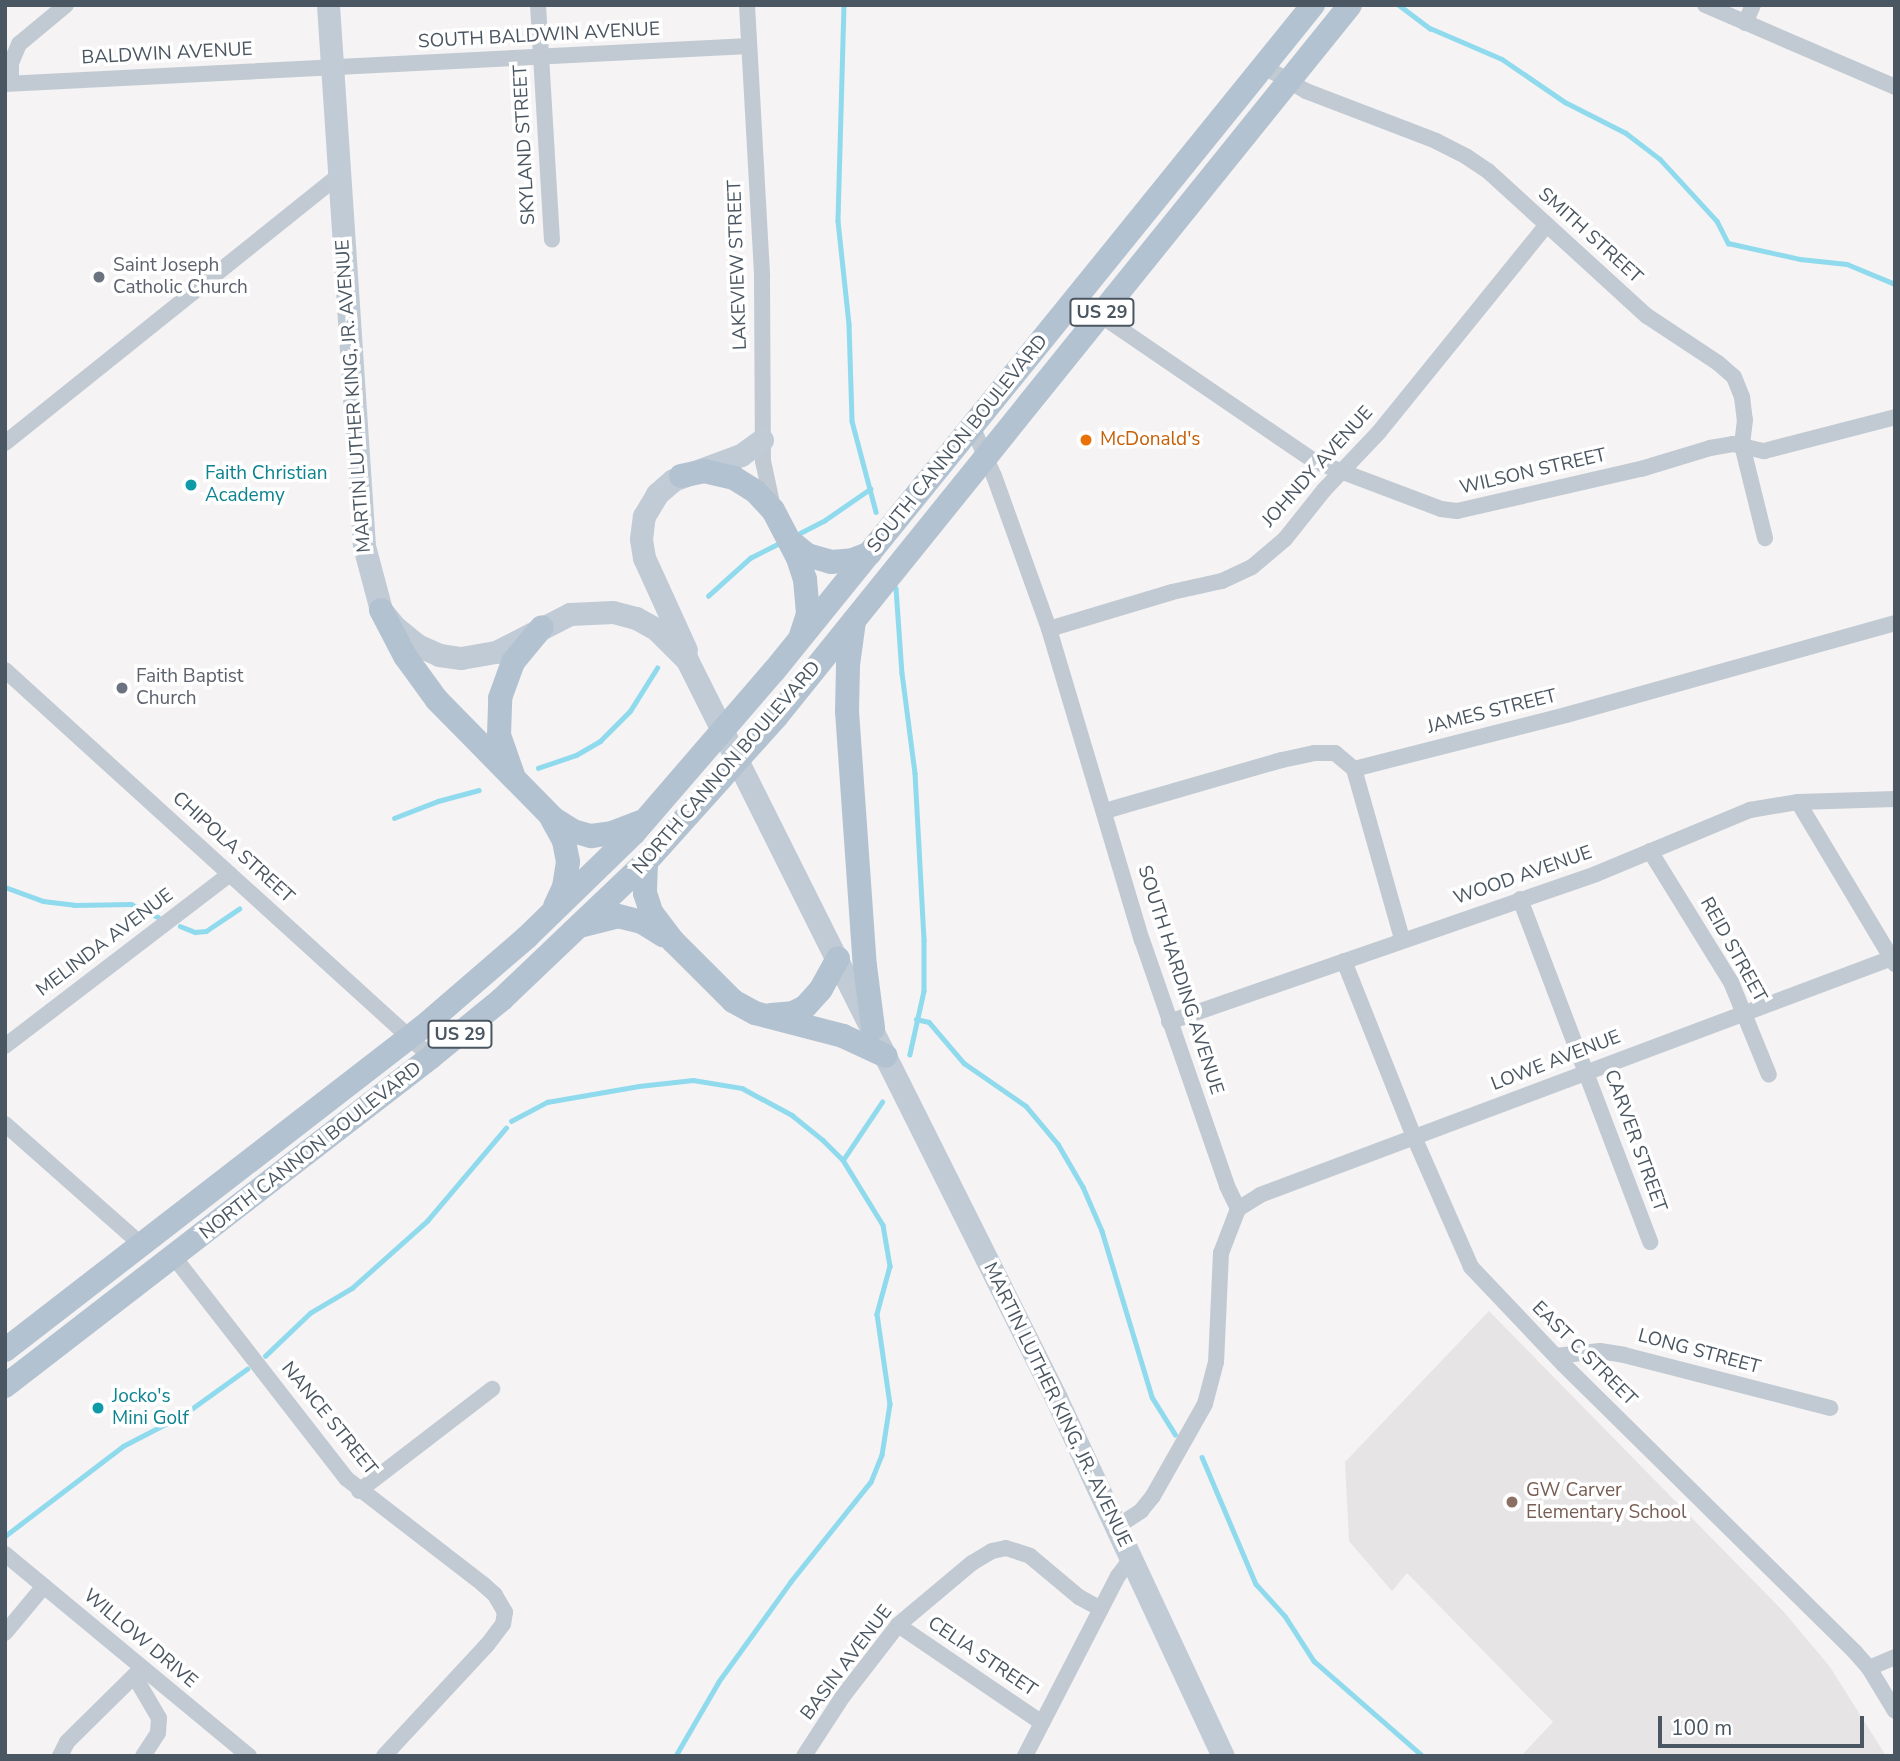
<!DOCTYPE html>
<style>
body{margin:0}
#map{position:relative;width:1900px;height:1761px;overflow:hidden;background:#f5f3f3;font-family:"Nunito Sans",sans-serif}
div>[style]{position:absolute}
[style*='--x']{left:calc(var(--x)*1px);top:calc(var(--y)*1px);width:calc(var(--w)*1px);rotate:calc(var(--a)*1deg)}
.education>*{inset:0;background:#e6e4e5}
.stream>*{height:4.5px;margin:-2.25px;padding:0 2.25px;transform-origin:2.25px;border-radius:2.25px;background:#90daee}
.street>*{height:16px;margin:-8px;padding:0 8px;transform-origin:8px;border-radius:8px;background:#c1cad2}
.secondary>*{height:23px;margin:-11.5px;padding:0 11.5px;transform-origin:11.5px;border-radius:11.5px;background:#c1cbd6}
.primary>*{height:24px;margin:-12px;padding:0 12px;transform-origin:12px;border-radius:12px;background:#b3c2d1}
.dots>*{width:19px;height:19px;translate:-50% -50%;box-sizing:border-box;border:4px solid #fff;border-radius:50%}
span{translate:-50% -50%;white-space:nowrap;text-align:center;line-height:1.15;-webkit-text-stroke:7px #fff;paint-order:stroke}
.shield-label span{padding:2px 5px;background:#fff;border:2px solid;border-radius:5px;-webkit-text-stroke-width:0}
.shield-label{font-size:18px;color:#4a5661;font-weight:700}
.street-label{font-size:19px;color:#4a5661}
.worship-label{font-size:19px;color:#5b616d}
.left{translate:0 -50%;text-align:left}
.food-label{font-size:19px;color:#c56008}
.culture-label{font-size:19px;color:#0d838f}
.education-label{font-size:19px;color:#785e54}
.frame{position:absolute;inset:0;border:7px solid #4a5661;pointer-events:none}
.scale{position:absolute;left:1658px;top:1716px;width:206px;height:32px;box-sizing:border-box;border:4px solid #4a5661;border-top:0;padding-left:9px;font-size:21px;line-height:24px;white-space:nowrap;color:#4a5661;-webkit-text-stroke:5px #fff;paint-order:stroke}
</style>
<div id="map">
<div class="education">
<div style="clip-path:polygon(1489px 1311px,1784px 1612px,1830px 1667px,1886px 1756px,1521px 1756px,1553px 1722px,1407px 1573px,1392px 1591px,1349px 1541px,1345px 1462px)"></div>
</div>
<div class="stream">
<div style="--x:844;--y:5;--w:216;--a:91.6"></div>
<div style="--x:838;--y:221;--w:104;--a:83.9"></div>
<div style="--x:849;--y:324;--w:97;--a:88.2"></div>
<div style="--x:852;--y:421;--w:94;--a:75.2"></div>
<div style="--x:1399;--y:5;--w:39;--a:37"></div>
<div style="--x:1430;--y:28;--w:78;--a:23.3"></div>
<div style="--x:1502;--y:59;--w:76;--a:34.3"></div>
<div style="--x:1565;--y:102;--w:68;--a:26.9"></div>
<div style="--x:1626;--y:133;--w:43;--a:37.4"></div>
<div style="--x:1660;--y:159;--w:84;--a:47.4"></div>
<div style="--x:1717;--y:221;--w:25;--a:63"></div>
<div style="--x:1728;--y:243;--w:74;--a:12.5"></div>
<div style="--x:1800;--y:259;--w:47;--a:6.1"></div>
<div style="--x:1847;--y:264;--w:52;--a:22.6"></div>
<div style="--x:800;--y:533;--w:28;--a:-27"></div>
<div style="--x:825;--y:520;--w:55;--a:-34.6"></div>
<div style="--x:896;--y:588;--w:85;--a:86"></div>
<div style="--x:902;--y:673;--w:101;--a:82.6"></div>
<div style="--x:915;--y:773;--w:167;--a:86.9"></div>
<div style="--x:924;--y:940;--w:51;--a:90"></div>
<div style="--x:924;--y:991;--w:65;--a:102.5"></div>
<div style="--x:708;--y:596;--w:57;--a:-42.1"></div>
<div style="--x:750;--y:558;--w:31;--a:-27"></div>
<div style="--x:538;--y:768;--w:40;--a:-18.9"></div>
<div style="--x:576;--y:755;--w:28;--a:-30"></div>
<div style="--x:600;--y:741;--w:42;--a:-45"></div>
<div style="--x:630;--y:711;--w:51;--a:-57.9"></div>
<div style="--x:394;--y:818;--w:47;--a:-21.1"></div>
<div style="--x:438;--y:801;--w:42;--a:-15"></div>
<div style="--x:5;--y:887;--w:40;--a:20.2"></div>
<div style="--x:43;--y:901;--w:31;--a:7"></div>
<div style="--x:74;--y:905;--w:57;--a:-1"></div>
<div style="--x:131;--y:904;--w:30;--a:26"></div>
<div style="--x:180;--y:926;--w:16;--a:22"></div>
<div style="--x:195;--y:932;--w:11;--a:-5"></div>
<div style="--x:206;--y:931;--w:40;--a:-34"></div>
<div style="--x:916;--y:1019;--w:13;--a:13"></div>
<div style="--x:929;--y:1022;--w:54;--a:49.5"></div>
<div style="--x:964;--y:1063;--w:75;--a:34.7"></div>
<div style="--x:1026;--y:1106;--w:50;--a:49.9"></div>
<div style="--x:1058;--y:1144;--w:50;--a:59.8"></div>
<div style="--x:1083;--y:1187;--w:48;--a:66.6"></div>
<div style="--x:1102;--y:1231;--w:173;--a:73.2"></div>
<div style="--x:1152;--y:1397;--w:44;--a:58.1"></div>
<div style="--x:511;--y:1121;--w:41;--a:-27.8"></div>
<div style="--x:547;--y:1102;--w:93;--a:-9.9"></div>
<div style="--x:639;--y:1086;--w:54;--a:-6.3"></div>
<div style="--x:693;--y:1080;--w:50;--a:9.3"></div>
<div style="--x:742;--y:1088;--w:57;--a:28.4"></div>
<div style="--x:792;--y:1115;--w:40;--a:39"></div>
<div style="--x:823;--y:1140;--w:28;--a:45"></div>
<div style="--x:843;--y:1160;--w:76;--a:58.4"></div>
<div style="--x:883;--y:1225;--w:42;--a:80.3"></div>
<div style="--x:890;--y:1266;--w:50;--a:105.2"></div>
<div style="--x:877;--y:1314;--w:91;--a:81.8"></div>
<div style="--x:890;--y:1404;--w:52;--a:98.9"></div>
<div style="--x:882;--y:1455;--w:29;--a:112"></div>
<div style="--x:871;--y:1482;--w:128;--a:128.7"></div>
<div style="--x:791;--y:1582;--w:123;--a:125.8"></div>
<div style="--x:719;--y:1682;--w:86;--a:120.2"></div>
<div style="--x:843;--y:1160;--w:70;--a:-56.1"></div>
<div style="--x:265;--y:1356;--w:62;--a:-43.7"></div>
<div style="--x:310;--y:1313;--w:49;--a:-30.8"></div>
<div style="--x:352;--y:1288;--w:101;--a:-41.8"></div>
<div style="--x:427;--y:1221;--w:122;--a:-49.7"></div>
<div style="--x:1202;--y:1457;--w:138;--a:67"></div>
<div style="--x:1256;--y:1584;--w:43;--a:47.8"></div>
<div style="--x:1285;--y:1616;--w:54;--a:57.2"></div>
<div style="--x:1314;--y:1661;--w:145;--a:41.1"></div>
<div style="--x:5;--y:1536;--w:148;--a:-37.3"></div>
<div style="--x:123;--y:1446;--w:68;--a:-27.3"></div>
<div style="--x:183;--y:1415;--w:79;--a:-35.7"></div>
</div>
<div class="street">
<div style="--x:538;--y:5;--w:235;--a:86.6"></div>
<div style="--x:747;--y:5;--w:272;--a:86.8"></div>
<div style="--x:762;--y:277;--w:184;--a:89.7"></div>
<div style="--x:763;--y:461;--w:43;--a:77.9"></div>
<div style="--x:1705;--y:5;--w:207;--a:23.3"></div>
<div style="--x:1745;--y:23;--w:20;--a:-66"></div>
<div style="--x:1263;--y:66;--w:50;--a:30.2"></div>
<div style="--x:1306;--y:91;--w:139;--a:21"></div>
<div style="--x:1436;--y:141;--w:35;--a:27"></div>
<div style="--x:1467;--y:157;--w:25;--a:34"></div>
<div style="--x:1488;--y:171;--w:215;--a:42.4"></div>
<div style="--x:1647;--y:316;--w:85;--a:33.5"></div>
<div style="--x:1718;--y:363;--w:21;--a:41"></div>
<div style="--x:1734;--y:377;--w:22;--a:68"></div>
<div style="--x:1742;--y:397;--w:23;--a:83"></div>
<div style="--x:1745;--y:420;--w:25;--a:97"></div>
<div style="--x:1742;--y:445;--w:96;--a:76.1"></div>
<div style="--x:11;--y:83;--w:20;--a:-90"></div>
<div style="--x:11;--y:63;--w:21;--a:-67"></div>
<div style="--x:19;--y:44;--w:61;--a:-39.7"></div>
<div style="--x:5;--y:84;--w:745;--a:-2.92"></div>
<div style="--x:1100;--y:315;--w:259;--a:34.3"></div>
<div style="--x:1314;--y:461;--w:136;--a:20.7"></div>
<div style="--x:1441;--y:509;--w:16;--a:7"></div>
<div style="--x:1457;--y:511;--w:189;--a:-12.9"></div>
<div style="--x:1641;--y:469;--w:72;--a:-16.9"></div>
<div style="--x:1710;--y:448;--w:23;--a:-10"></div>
<div style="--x:1733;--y:444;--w:32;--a:13"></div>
<div style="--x:1764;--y:451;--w:135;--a:-14.5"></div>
<div style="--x:972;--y:426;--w:55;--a:66.3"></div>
<div style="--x:994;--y:476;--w:163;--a:70.2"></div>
<div style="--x:1049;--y:629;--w:325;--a:73.4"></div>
<div style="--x:1142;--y:940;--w:260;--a:70.9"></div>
<div style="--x:1227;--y:1186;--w:25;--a:64"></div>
<div style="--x:1238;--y:1209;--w:47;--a:111.1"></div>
<div style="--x:1221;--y:1253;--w:109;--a:92.6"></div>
<div style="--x:1216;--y:1362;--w:43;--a:104.7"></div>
<div style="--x:1205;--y:1404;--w:106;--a:119.5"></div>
<div style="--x:1153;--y:1496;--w:19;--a:129"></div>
<div style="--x:1141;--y:1511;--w:30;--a:147"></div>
<div style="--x:5;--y:443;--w:427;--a:-38.7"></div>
<div style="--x:1049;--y:629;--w:128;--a:-16.7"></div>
<div style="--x:1172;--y:592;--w:51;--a:-12.4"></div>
<div style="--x:1222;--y:581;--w:33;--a:-25"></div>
<div style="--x:1252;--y:567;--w:43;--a:-40.3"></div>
<div style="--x:1285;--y:539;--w:63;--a:-51.5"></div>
<div style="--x:1324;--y:490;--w:80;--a:-46.5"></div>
<div style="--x:1379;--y:432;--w:265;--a:-51"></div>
<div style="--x:5;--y:670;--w:576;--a:42.25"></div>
<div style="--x:1354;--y:769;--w:219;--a:-14.3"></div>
<div style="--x:1566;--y:715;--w:342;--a:-15.6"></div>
<div style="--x:1798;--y:802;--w:189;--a:59.1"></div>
<div style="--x:1105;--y:811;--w:184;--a:-16.1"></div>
<div style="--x:1282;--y:760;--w:34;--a:-12"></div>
<div style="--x:1315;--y:753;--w:20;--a:0"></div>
<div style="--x:1335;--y:753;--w:25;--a:40"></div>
<div style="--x:1354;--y:769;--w:177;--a:74.2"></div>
<div style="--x:1650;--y:851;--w:154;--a:58.3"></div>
<div style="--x:1731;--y:982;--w:100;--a:67.8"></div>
<div style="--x:1520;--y:899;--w:367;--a:69.2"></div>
<div style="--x:1344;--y:961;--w:189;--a:68.3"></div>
<div style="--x:1414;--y:1137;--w:142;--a:66.3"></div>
<div style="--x:1471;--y:1267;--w:134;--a:46.5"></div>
<div style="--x:1563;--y:1364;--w:410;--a:44.6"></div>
<div style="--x:1855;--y:1652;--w:21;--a:49"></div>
<div style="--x:1869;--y:1668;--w:50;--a:58.8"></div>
<div style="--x:1169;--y:1022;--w:452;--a:-19.1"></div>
<div style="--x:1596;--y:874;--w:167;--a:-22.6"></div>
<div style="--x:1750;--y:810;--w:49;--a:-9.5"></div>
<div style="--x:1798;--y:802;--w:97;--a:-1.8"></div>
<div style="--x:5;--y:1046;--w:283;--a:-37.4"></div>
<div style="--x:5;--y:1124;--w:183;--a:41.5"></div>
<div style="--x:1238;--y:1209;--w:26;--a:-32"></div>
<div style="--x:1260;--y:1195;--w:675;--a:-20.56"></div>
<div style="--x:174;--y:1257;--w:281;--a:52.1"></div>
<div style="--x:347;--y:1479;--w:173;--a:37.7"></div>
<div style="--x:484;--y:1585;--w:15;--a:42"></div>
<div style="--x:495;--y:1595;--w:20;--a:60"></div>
<div style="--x:505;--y:1612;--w:12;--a:99"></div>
<div style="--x:503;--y:1624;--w:26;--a:127"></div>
<div style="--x:487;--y:1645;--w:151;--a:132.9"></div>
<div style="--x:1556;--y:1356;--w:44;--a:-6.5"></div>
<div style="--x:1600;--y:1351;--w:24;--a:9"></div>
<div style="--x:1624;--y:1355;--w:213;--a:14.4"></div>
<div style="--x:359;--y:1491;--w:168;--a:-37.5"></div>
<div style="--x:5;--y:1554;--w:317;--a:39.6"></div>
<div style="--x:898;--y:1625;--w:174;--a:34.2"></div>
<div style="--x:5;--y:1633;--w:61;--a:-50.3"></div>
<div style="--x:1869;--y:1668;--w:28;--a:-23"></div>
<div style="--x:135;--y:1677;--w:48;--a:59.7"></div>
<div style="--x:159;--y:1718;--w:15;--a:94"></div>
<div style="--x:158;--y:1733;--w:27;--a:123"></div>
<div style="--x:60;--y:1756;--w:16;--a:-63"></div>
<div style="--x:67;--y:1742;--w:105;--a:-44.6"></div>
<div style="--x:804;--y:1756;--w:72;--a:-57"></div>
<div style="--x:843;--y:1696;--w:90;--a:-52.2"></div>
<div style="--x:898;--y:1625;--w:97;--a:-40"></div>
<div style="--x:972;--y:1563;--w:23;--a:-31"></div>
<div style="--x:992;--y:1551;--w:14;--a:-12"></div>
<div style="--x:1006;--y:1548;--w:25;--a:18"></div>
<div style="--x:1030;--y:1556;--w:64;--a:39.9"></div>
<div style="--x:1079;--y:1597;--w:25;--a:29"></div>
<div style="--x:1025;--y:1756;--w:203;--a:-62.7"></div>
<div style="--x:1118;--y:1576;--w:21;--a:-53"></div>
</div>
<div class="secondary">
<div style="--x:328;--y:5;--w:542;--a:86.19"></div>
<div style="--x:364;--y:546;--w:66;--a:75.1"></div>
<div style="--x:381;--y:610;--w:22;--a:51"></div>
<div style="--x:395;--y:627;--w:28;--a:39"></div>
<div style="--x:417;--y:645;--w:24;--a:24"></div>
<div style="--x:439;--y:655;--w:22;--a:8"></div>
<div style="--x:461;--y:658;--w:36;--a:-10"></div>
<div style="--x:496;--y:652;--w:83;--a:-27.2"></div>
<div style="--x:570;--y:614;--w:43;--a:-2.7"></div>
<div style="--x:613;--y:612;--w:24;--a:15"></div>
<div style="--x:636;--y:618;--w:23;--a:29"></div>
<div style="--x:656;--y:629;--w:44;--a:45"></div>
<div style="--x:687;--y:660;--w:825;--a:63.43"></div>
<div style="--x:1056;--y:1398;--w:395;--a:65"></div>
<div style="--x:686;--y:650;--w:101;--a:-114.5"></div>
<div style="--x:644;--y:558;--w:19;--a:-99"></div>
<div style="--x:641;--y:539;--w:23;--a:-83"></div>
<div style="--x:644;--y:516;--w:26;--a:-59"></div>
<div style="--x:657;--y:494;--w:21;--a:-41"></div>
<div style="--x:673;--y:480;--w:72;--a:-20.2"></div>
<div style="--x:741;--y:455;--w:26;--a:-36"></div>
</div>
<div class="primary">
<div style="--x:681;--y:476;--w:24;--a:-12"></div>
<div style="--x:704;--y:471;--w:31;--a:13"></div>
<div style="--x:734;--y:478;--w:25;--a:32"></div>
<div style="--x:755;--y:491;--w:26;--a:47"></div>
<div style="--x:773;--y:510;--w:54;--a:62.5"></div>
<div style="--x:798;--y:558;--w:22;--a:72"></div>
<div style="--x:805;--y:579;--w:35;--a:85"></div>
<div style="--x:808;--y:614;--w:22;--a:108"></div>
<div style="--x:790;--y:541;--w:22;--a:39"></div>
<div style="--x:807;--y:555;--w:25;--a:16"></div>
<div style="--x:831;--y:562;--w:22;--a:-5"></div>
<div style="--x:853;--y:560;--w:18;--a:-22"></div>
<div style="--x:381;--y:610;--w:52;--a:62.4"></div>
<div style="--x:405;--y:656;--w:54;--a:54"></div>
<div style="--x:437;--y:700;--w:167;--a:45.5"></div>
<div style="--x:554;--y:819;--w:22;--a:32"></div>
<div style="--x:573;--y:831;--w:19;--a:16"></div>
<div style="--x:591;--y:836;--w:21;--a:-8"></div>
<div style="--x:612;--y:833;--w:30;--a:-21"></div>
<div style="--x:854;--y:621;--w:44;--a:97.8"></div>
<div style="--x:848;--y:665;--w:46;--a:91.2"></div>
<div style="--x:847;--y:711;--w:256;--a:86"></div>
<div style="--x:865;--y:966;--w:63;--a:82.6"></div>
<div style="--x:513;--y:775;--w:42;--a:-109.3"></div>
<div style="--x:499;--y:735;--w:37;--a:-88"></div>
<div style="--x:500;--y:698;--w:38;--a:-70"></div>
<div style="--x:513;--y:662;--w:45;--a:-50.4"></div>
<div style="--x:552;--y:819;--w:25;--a:61"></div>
<div style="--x:564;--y:841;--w:21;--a:79"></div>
<div style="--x:568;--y:862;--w:25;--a:99"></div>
<div style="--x:564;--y:887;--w:21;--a:115"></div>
<div style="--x:646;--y:862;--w:31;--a:92"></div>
<div style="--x:645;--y:893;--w:20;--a:72"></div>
<div style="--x:651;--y:912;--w:36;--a:53"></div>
<div style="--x:673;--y:941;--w:85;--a:45"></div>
<div style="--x:733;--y:1001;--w:25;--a:29"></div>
<div style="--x:755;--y:1013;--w:91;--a:14.6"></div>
<div style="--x:843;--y:1036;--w:47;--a:24.9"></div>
<div style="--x:583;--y:925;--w:36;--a:-14"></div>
<div style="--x:618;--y:916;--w:25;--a:14"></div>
<div style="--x:642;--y:922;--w:25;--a:32"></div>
<div style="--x:771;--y:1015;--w:22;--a:-5"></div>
<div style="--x:793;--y:1013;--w:13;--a:-27"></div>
<div style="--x:805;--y:1007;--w:24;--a:-48"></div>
<div style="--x:821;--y:989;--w:35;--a:-61"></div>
<div style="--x:5;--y:1350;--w:530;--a:-37.71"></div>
<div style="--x:424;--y:1026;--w:136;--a:-40.8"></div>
<div style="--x:527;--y:937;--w:149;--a:-44.2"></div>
<div style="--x:634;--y:833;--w:214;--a:-49.2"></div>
<div style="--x:774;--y:671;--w:857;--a:-51.02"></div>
<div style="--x:5;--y:1386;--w:538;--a:-37.68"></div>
<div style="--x:431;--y:1057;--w:92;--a:-39.2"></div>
<div style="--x:502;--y:999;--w:199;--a:-43.6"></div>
<div style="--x:646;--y:862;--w:196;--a:-48.1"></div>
<div style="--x:777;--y:716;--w:913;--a:-51.13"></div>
</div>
<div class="dots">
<div style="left:99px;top:277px;background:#6b7280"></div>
<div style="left:1086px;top:440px;background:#e8710a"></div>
<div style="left:191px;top:485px;background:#0f9aa8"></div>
<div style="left:122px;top:688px;background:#6b7280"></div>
<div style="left:98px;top:1408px;background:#0f9aa8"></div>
<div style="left:1512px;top:1502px;background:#8d6e63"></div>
</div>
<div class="shield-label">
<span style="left:1102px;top:312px">US 29</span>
<span style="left:460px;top:1034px">US 29</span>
</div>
<div class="street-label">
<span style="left:539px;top:36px;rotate:-3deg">SOUTH BALDWIN AVENUE</span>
<span style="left:167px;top:54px;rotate:-3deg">BALDWIN AVENUE</span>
<span style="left:525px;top:145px;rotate:-93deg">SKYLAND STREET</span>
<span style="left:1590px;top:236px;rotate:42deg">SMITH STREET</span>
<span style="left:738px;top:265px;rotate:-92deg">LAKEVIEW STREET</span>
<span style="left:354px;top:396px;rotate:-94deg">MARTIN LUTHER KING, JR. AVENUE</span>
<span style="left:958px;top:444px;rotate:-51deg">SOUTH CANNON BOULEVARD</span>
<span style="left:1318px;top:467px;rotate:-48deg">JOHNDY AVENUE</span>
<span style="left:1533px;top:472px;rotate:-13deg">WILSON STREET</span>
<span style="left:1492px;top:712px;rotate:-14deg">JAMES STREET</span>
<span style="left:727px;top:768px;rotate:-49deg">NORTH CANNON BOULEVARD</span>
<span style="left:233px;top:848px;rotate:42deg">CHIPOLA STREET</span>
<span style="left:1523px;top:876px;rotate:-19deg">WOOD AVENUE</span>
<span style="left:105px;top:943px;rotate:-37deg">MELINDA AVENUE</span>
<span style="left:1733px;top:950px;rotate:61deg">REID STREET</span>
<span style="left:1180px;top:980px;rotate:72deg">SOUTH HARDING AVENUE</span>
<span style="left:1556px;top:1061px;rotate:-21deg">LOWE AVENUE</span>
<span style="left:1635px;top:1141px;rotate:70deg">CARVER STREET</span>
<span style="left:311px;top:1151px;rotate:-38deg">NORTH CANNON BOULEVARD</span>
<span style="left:1699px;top:1352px;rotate:15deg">LONG STREET</span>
<span style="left:1584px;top:1354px;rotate:45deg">EAST C STREET</span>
<span style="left:1057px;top:1405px;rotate:64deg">MARTIN LUTHER KING, JR. AVENUE</span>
<span style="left:329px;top:1419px;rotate:51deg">NANCE STREET</span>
<span style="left:140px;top:1639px;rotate:40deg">WILLOW DRIVE</span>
<span style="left:982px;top:1657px;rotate:34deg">CELIA STREET</span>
<span style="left:847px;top:1663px;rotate:-53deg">BASIN AVENUE</span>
</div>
<div class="worship-label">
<span class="left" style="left:113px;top:277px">Saint Joseph<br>Catholic Church</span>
<span class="left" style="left:136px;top:688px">Faith Baptist<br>Church</span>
</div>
<div class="food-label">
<span class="left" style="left:1100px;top:440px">McDonald's</span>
</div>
<div class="culture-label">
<span class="left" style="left:205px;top:485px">Faith Christian<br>Academy</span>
<span class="left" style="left:112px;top:1408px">Jocko's<br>Mini Golf</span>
</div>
<div class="education-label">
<span class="left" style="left:1526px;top:1502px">GW Carver<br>Elementary School</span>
</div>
<div class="frame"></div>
<div class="scale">100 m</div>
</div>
